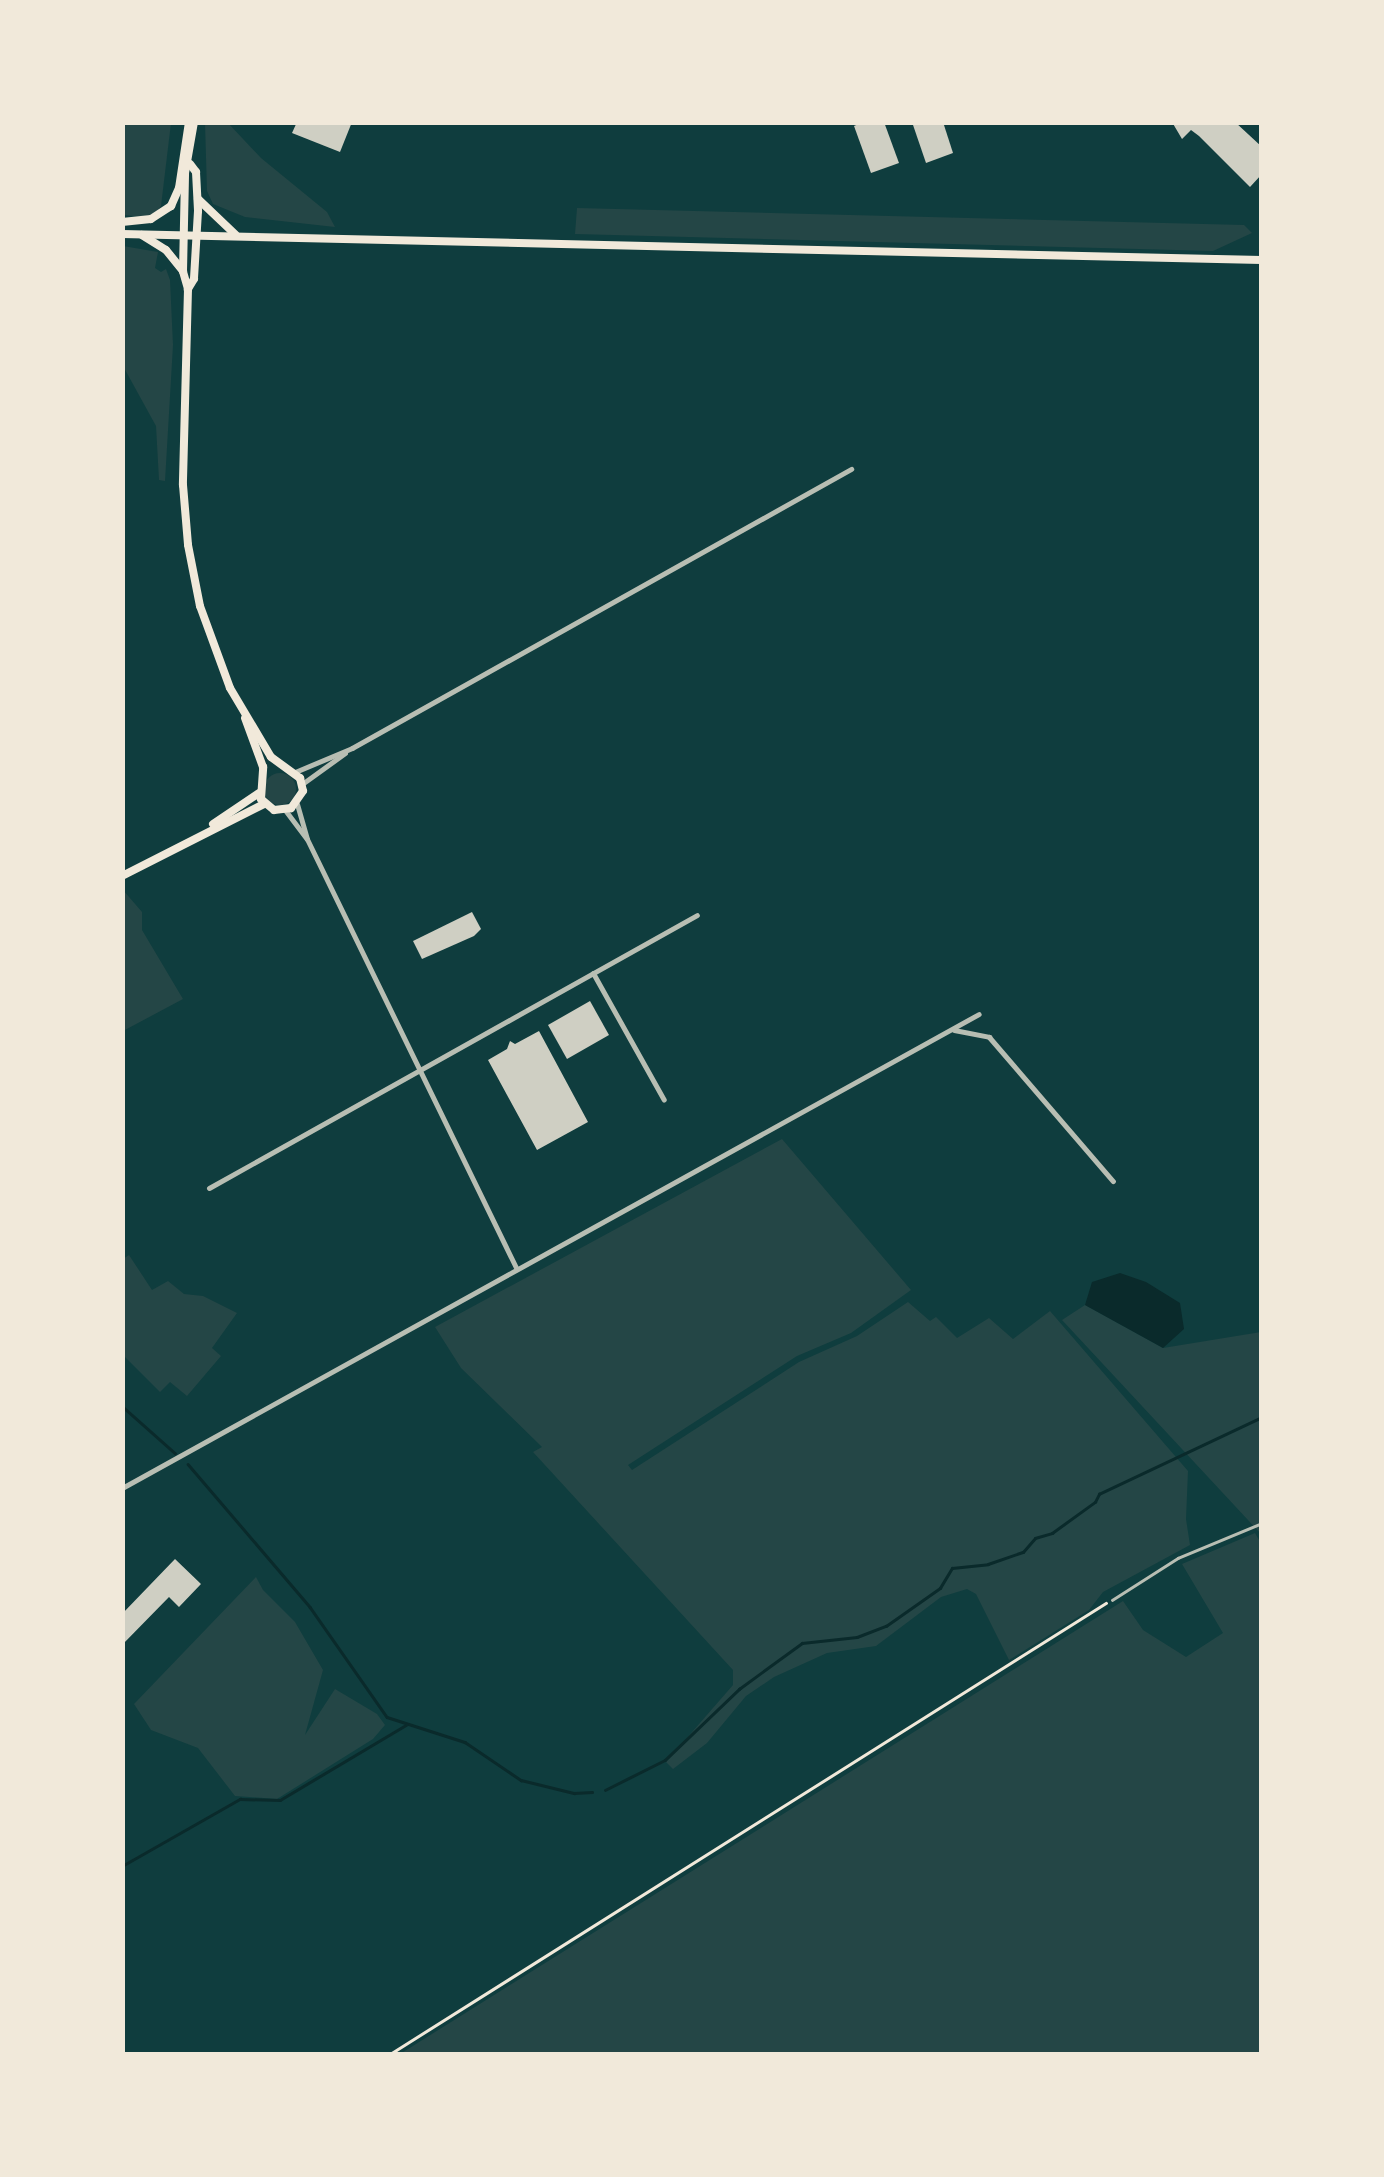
<!DOCTYPE html>
<style>
body{margin:0}
#map{position:relative;width:1384px;height:2177px;overflow:hidden;background:#0f3d3e;font-family:"Crimson Pro",serif}
div>[style]{position:absolute}
[style*='--x']{left:calc(var(--x)*1px);top:calc(var(--y)*1px);width:calc(var(--w)*1px);rotate:calc(var(--a)*1deg)}
.green>*{inset:0;background:#244646}
.round{border-radius:50%}
.water>*{inset:0;background:#0a2a2b}
.stream>*{height:2.5px;margin:-1.25px;padding:0 1.25px;transform-origin:1.25px;border-radius:1.25px;background:#0a2a2b}
.building>*{inset:0;background:#cfcfc3}
.path>*{height:2.5px;margin:-1.25px;padding:0 1.25px;transform-origin:1.25px;border-radius:1.25px;background:#f1e9da}
.service>*{height:2.5px;margin:-1.25px;padding:0 1.25px;transform-origin:1.25px;border-radius:1.25px;background:#b8beb3}
.minor>*{height:5px;margin:-2.5px;padding:0 2.5px;transform-origin:2.5px;border-radius:2.5px;background:#b8beb3}
.secondary>*{height:8px;margin:-4px;padding:0 4px;transform-origin:4px;border-radius:4px;background:#f1e9da}
.primary>*{height:8px;margin:-4px;padding:0 4px;transform-origin:4px;border-radius:4px;background:#f1e9da}
span{translate:-50% -50%;white-space:nowrap;text-align:center;line-height:1.15;-webkit-text-stroke:8px #f1e9da;paint-order:stroke}
.frame{position:absolute;inset:0;border:125px solid #f1e9da;pointer-events:none}
</style>
<div id="map">
<div class="green">
<div style="clip-path:polygon(122px 123px,171px 123px,161px 206px,156px 213px,143px 217px,123px 215px)"></div>
<div style="clip-path:polygon(205px 123px,228px 123px,261px 158px,327px 212px,335px 227px,245px 217px,213px 204px,207px 191px)"></div>
<div style="clip-path:polygon(577px 208px,1244px 225px,1252px 233px,1213px 251px,575px 234px)"></div>
<div style="clip-path:polygon(123px 246px,158px 252px,155px 268px,161px 272px,166px 269px,170px 280px,173px 345px,165px 481px,159px 480px,156px 426px,123px 366px)"></div>
<div class="round" style="left:264px;top:773px;width:32px;height:32px"></div>
<div style="clip-path:polygon(123px 890px,142px 912px,142px 930px,183px 999px,123px 1031px)"></div>
<div style="clip-path:polygon(782px 1139px,911px 1290px,851px 1333px,797px 1356px,628px 1465px,632px 1470px,799px 1362px,857px 1336px,908px 1302px,930px 1321px,936px 1317px,957px 1338px,989px 1318px,1013px 1339px,1050px 1311px,1188px 1471px,1186px 1519px,1190px 1545px,1103px 1592px,1089px 1610px,1009px 1660px,976px 1594px,967px 1589px,941px 1597px,876px 1646px,827px 1653px,774px 1677px,746px 1696px,707px 1743px,673px 1769px,666px 1762px,733px 1685px,733px 1670px,533px 1452px,542px 1447px,461px 1368px,435px 1327px)"></div>
<div style="clip-path:polygon(129px 1255px,152px 1290px,168px 1281px,184px 1294px,203px 1296px,237px 1313px,212px 1348px,221px 1356px,187px 1396px,170px 1382px,160px 1392px,123px 1355px,123px 1259px)"></div>
<div style="clip-path:polygon(1085px 1305px,1163px 1348px,1261px 1332px,1261px 1534px,1062px 1320px)"></div>
<div style="clip-path:polygon(1255px 1533px,1262px 1545px,1261px 2054px,400px 2054px,1123px 1601px,1143px 1630px,1186px 1657px,1223px 1633px,1182px 1564px)"></div>
<div style="clip-path:polygon(256px 1577px,263px 1590px,295px 1622px,323px 1670px,305px 1735px,335px 1689px,377px 1714px,385px 1725px,373px 1739px,277px 1799px,235px 1796px,198px 1748px,151px 1730px,134px 1704px)"></div>
</div>
<div class="water">
<div style="clip-path:polygon(1120px 1273px,1146px 1282px,1180px 1303px,1184px 1329px,1163px 1348px,1085px 1305px,1092px 1282px)"></div>
</div>
<div class="stream">
<div style="--x:122;--y:1406;--w:71;--a:41.6"></div>
<div style="--x:188;--y:1464;--w:188;--a:49.5"></div>
<div style="--x:310;--y:1607;--w:134;--a:55"></div>
<div style="--x:387;--y:1717;--w:82;--a:17.8"></div>
<div style="--x:465;--y:1742;--w:68;--a:34.2"></div>
<div style="--x:521;--y:1780;--w:55;--a:13.8"></div>
<div style="--x:574;--y:1793;--w:18;--a:-3"></div>
<div style="--x:605;--y:1790;--w:67;--a:-26.6"></div>
<div style="--x:665;--y:1760;--w:103;--a:-43.8"></div>
<div style="--x:739;--y:1689;--w:78;--a:-36.1"></div>
<div style="--x:802;--y:1643;--w:55;--a:-6.2"></div>
<div style="--x:857;--y:1637;--w:31;--a:-21"></div>
<div style="--x:886;--y:1626;--w:66;--a:-35.1"></div>
<div style="--x:940;--y:1588;--w:23;--a:-59"></div>
<div style="--x:952;--y:1568;--w:36;--a:-6"></div>
<div style="--x:988;--y:1564;--w:37;--a:-19"></div>
<div style="--x:1023;--y:1552;--w:18;--a:-49"></div>
<div style="--x:1035;--y:1538;--w:18;--a:-16"></div>
<div style="--x:1052;--y:1533;--w:53;--a:-35.8"></div>
<div style="--x:1095;--y:1502;--w:9;--a:-63"></div>
<div style="--x:1099;--y:1494;--w:180;--a:-25.3"></div>
<div style="--x:122;--y:1866;--w:136;--a:-29.6"></div>
<div style="--x:240;--y:1799;--w:40;--a:1.4"></div>
<div style="--x:280;--y:1800;--w:147;--a:-30.8"></div>
</div>
<div class="building">
<div style="clip-path:polygon(297px 122px,352px 122px,340px 152px,292px 133px)"></div>
<div style="clip-path:polygon(863px 122px,884px 122px,899px 163px,871px 173px,854px 126px)"></div>
<div style="clip-path:polygon(912px 122px,943px 122px,953px 153px,926px 163px)"></div>
<div style="clip-path:polygon(1172px 122px,1235px 122px,1262px 147px,1262px 174px,1250px 187px,1199px 136px,1191px 130px,1182px 139px)"></div>
<div style="clip-path:polygon(472px 912px,481px 929px,474px 936px,422px 959px,413px 941px)"></div>
<div style="clip-path:polygon(590px 1001px,609px 1035px,567px 1059px,548px 1025px)"></div>
<div style="clip-path:polygon(539px 1031px,588px 1122px,537px 1150px,488px 1060px,507px 1049px,510px 1041px,515px 1044px)"></div>
<div style="clip-path:polygon(175px 1559px,201px 1584px,179px 1607px,169px 1597px,122px 1645px,122px 1614px)"></div>
</div>
<div class="path">
<div style="--x:390;--y:2054;--w:846;--a:-32.21"></div>
</div>
<div class="service">
<div style="--x:1112;--y:1600;--w:78;--a:-32.5"></div>
<div style="--x:1178;--y:1558;--w:91;--a:-22.6"></div>
</div>
<div class="minor">
<div style="--x:295;--y:772;--w:62;--a:-22.8"></div>
<div style="--x:352;--y:748;--w:572;--a:-29.21"></div>
<div style="--x:302;--y:784;--w:53;--a:-35.8"></div>
<div style="--x:297;--y:804;--w:36;--a:74"></div>
<div style="--x:307;--y:839;--w:477;--a:64"></div>
<div style="--x:285;--y:810;--w:36;--a:53"></div>
<div style="--x:593;--y:973;--w:145;--a:60.8"></div>
<div style="--x:954;--y:1030;--w:36;--a:11"></div>
<div style="--x:989;--y:1037;--w:190;--a:49.3"></div>
<div style="--x:209;--y:1188;--w:559;--a:-29.22"></div>
<div style="--x:122;--y:1488;--w:979;--a:-28.95"></div>
</div>
<div class="secondary">
<div style="--x:190;--y:164;--w:10;--a:53"></div>
<div style="--x:196;--y:172;--w:39;--a:87"></div>
<div style="--x:198;--y:211;--w:68;--a:93.4"></div>
<div style="--x:194;--y:279;--w:12;--a:121"></div>
<div style="--x:188;--y:289;--w:196;--a:91.5"></div>
<div style="--x:183;--y:485;--w:60;--a:85.2"></div>
<div style="--x:188;--y:545;--w:62;--a:78.9"></div>
<div style="--x:200;--y:606;--w:87;--a:69.9"></div>
<div style="--x:230;--y:688;--w:80;--a:59.3"></div>
<div style="--x:271;--y:757;--w:36;--a:36"></div>
<div style="--x:300;--y:778;--w:13;--a:77"></div>
<div style="--x:303;--y:791;--w:21;--a:125"></div>
<div style="--x:291;--y:808;--w:17;--a:173"></div>
<div style="--x:274;--y:810;--w:17;--a:-140"></div>
<div style="--x:261;--y:799;--w:32;--a:-86"></div>
<div style="--x:263;--y:767;--w:52;--a:-110.2"></div>
<div style="--x:188;--y:289;--w:19;--a:-106"></div>
<div style="--x:183;--y:271;--w:98;--a:-88.8"></div>
<div style="--x:185;--y:173;--w:52;--a:-80"></div>
<div style="--x:213;--y:824;--w:55;--a:-34"></div>
<div style="--x:122;--y:876;--w:159;--a:-26.9"></div>
</div>
<div class="primary">
<div style="--x:198;--y:199;--w:52;--a:43.5"></div>
<div style="--x:122;--y:222;--w:29;--a:-6"></div>
<div style="--x:151;--y:219;--w:24;--a:-33"></div>
<div style="--x:171;--y:206;--w:20;--a:-66"></div>
<div style="--x:179;--y:188;--w:67;--a:-81.4"></div>
<div style="--x:122;--y:234;--w:1140;--a:1.31"></div>
<div style="--x:142;--y:235;--w:28;--a:32"></div>
<div style="--x:166;--y:250;--w:27;--a:51"></div>
</div>
<div class="frame"></div>
</div>
